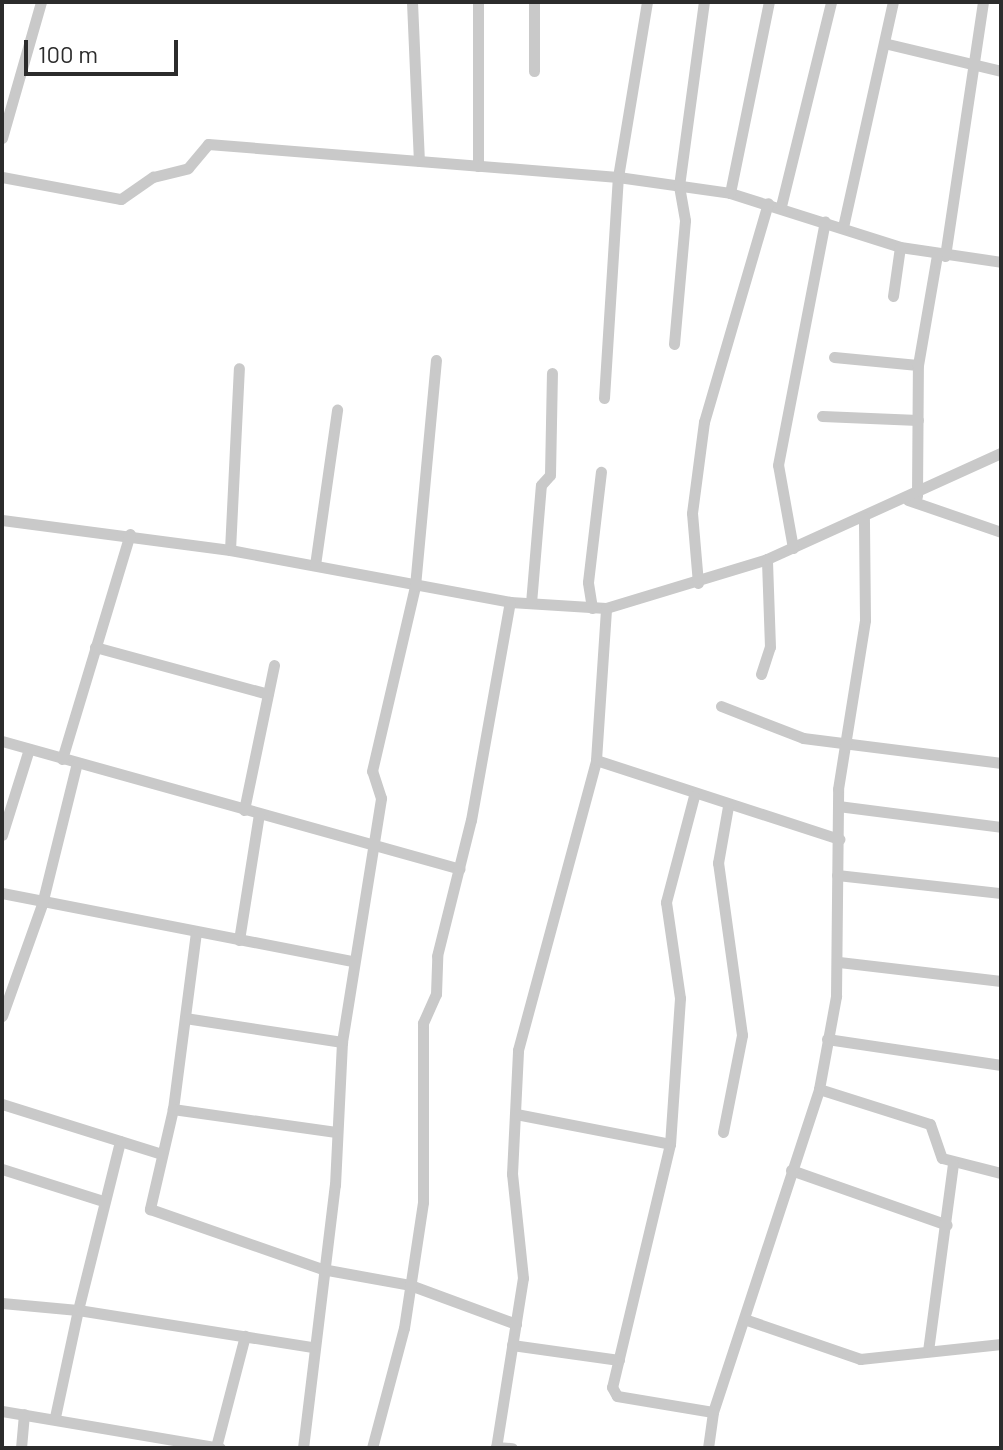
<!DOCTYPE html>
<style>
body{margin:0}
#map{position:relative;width:1003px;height:1450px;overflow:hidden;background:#fff;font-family:Barlow,sans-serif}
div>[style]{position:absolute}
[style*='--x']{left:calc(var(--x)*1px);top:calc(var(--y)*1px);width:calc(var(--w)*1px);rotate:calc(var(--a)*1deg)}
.minor>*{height:11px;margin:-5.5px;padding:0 5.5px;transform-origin:5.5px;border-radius:5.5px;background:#c9c9c9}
span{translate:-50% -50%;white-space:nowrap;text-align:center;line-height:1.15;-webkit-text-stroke:8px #fff;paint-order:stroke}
.frame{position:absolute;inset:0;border:4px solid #2c2c2c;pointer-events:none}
.scale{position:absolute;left:24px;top:40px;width:154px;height:36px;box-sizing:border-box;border:4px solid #2c2c2c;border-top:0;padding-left:10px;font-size:24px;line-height:28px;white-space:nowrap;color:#2c2c2c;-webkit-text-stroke:6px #fff;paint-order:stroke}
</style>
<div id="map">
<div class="minor">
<div style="--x:412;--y:2;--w:159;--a:87.5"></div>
<div style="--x:888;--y:44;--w:116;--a:13.4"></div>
<div style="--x:534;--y:71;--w:69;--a:-90"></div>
<div style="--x:2;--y:138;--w:141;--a:-74"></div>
<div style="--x:478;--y:166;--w:164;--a:-90"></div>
<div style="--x:2;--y:177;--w:121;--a:10.5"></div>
<div style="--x:121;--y:199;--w:39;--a:-35"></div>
<div style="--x:153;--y:177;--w:36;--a:-14"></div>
<div style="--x:188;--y:168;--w:31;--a:-50"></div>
<div style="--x:208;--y:144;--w:411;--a:4.6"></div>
<div style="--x:618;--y:177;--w:113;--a:8.1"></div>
<div style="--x:730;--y:193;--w:178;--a:17.6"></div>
<div style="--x:900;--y:247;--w:102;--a:8.4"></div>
<div style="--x:730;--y:193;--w:195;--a:-78.5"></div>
<div style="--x:781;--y:206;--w:210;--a:-76.2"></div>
<div style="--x:843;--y:227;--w:230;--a:-77.5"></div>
<div style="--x:945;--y:256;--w:257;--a:-81.5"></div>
<div style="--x:893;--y:296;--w:49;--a:-81.9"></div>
<div style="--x:674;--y:344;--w:124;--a:-84.9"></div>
<div style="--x:685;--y:220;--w:35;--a:-100"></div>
<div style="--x:679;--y:186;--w:186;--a:-82.3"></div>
<div style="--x:834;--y:357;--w:84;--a:5.4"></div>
<div style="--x:604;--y:398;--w:221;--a:-86.4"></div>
<div style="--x:618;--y:177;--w:177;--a:-80.6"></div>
<div style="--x:822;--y:416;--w:96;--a:2.4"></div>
<div style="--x:917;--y:496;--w:131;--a:-89.6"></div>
<div style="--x:918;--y:365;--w:112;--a:-80.2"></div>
<div style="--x:908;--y:500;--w:98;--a:19"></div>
<div style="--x:2;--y:520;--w:230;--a:7.5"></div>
<div style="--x:230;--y:550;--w:285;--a:10.5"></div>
<div style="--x:510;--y:602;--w:96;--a:3.6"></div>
<div style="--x:606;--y:608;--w:168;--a:-16.9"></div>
<div style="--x:767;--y:559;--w:257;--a:-24.4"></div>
<div style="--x:793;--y:548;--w:84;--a:-100.2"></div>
<div style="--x:778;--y:465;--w:248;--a:-79.1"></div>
<div style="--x:230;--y:550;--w:182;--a:-87.2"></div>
<div style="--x:315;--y:565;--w:157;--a:-81.9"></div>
<div style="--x:698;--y:583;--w:70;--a:-94.9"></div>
<div style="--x:692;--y:513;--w:92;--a:-82.5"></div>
<div style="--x:704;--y:422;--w:228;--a:-73.7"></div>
<div style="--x:531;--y:603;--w:118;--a:-85.2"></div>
<div style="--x:541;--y:485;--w:13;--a:-48"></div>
<div style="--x:550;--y:475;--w:102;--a:-88.9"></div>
<div style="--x:592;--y:608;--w:26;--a:-99"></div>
<div style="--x:588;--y:582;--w:111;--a:-83.3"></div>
<div style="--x:95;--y:647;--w:179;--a:15.2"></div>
<div style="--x:761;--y:674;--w:28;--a:-72"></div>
<div style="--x:770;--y:647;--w:88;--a:-92"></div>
<div style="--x:721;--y:706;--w:88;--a:21.3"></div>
<div style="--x:803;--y:738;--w:200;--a:7.2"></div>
<div style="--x:2;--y:741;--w:475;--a:15.6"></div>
<div style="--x:62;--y:759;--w:235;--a:-73.2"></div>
<div style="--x:596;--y:760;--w:256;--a:18"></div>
<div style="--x:694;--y:796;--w:110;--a:104.8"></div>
<div style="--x:666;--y:902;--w:97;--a:81.7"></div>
<div style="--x:680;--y:998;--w:146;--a:93.9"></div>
<div style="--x:670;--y:1144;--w:250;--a:103.4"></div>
<div style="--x:612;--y:1387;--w:10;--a:61"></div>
<div style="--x:617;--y:1396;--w:97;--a:9.5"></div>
<div style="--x:838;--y:806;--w:164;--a:7.3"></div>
<div style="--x:244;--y:810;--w:148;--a:-78.3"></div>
<div style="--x:2;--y:835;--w:90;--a:-72.6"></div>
<div style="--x:837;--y:875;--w:165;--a:6.3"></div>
<div style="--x:2;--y:893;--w:357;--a:11"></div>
<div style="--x:239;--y:940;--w:128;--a:-81"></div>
<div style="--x:839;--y:962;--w:163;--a:6.7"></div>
<div style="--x:2;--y:1016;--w:119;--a:-70.3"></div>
<div style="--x:42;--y:904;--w:145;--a:-76.1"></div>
<div style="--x:185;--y:1018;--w:159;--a:8.7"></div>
<div style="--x:827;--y:1039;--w:176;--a:8.5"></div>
<div style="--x:819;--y:1089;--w:116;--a:17.5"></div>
<div style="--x:930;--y:1124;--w:36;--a:71"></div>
<div style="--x:942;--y:1158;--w:61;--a:14.3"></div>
<div style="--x:2;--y:1104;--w:164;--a:17.4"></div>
<div style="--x:173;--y:1109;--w:178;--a:-82.6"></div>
<div style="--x:516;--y:1114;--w:157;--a:11"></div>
<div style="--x:336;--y:1132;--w:165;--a:-172"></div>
<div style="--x:173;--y:1109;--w:103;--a:103"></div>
<div style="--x:150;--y:1209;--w:182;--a:19.2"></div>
<div style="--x:322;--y:1269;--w:89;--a:10.3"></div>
<div style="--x:410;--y:1285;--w:113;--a:20.2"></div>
<div style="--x:723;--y:1132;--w:99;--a:-78.9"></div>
<div style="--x:742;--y:1035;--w:174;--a:-97.9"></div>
<div style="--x:718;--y:863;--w:58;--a:-80"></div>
<div style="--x:2;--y:1169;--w:106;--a:17.6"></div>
<div style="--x:791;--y:1170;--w:165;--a:19.4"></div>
<div style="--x:2;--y:1303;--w:76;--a:5.3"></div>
<div style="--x:78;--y:1310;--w:174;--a:-76"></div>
<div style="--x:747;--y:1320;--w:120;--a:19"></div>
<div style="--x:860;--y:1359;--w:142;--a:-6.1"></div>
<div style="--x:512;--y:1345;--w:108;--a:8"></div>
<div style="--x:928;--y:1351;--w:189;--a:-82.4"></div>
<div style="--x:2;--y:1411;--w:221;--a:9.6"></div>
<div style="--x:55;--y:1417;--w:109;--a:-77.9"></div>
<div style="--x:78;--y:1310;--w:236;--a:9"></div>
<div style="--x:216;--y:1447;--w:115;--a:-75.4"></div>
<div style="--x:496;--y:1447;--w:16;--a:4"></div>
<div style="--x:21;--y:1448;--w:34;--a:-85"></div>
<div style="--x:303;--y:1448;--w:265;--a:-83.1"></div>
<div style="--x:335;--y:1185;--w:143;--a:-87.2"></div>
<div style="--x:342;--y:1042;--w:247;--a:-80.9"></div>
<div style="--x:381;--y:798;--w:28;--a:-108"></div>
<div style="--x:372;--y:771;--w:190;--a:-76.9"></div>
<div style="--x:415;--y:586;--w:227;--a:-84.7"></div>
<div style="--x:372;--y:1448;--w:124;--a:-75.1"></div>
<div style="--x:404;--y:1328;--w:127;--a:-81.4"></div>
<div style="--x:423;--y:1202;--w:179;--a:-90"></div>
<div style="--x:423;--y:1023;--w:32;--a:-66"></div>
<div style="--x:436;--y:994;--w:38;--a:-88"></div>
<div style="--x:437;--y:956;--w:140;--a:-76"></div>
<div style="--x:471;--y:820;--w:221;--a:-79.9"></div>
<div style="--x:496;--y:1448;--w:172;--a:-81"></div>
<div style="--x:523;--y:1278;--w:105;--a:-96"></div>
<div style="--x:512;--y:1174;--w:124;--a:-87.2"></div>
<div style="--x:518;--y:1050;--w:300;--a:-74.9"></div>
<div style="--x:596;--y:760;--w:152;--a:-86.2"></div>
<div style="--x:708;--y:1448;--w:36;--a:-82"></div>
<div style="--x:713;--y:1412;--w:340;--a:-71.8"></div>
<div style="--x:819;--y:1089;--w:95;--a:-79.6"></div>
<div style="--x:836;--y:996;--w:207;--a:-89.4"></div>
<div style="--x:838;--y:789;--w:171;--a:-80.9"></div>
<div style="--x:865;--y:620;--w:103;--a:-90.6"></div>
</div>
<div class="frame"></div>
<div class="scale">100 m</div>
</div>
